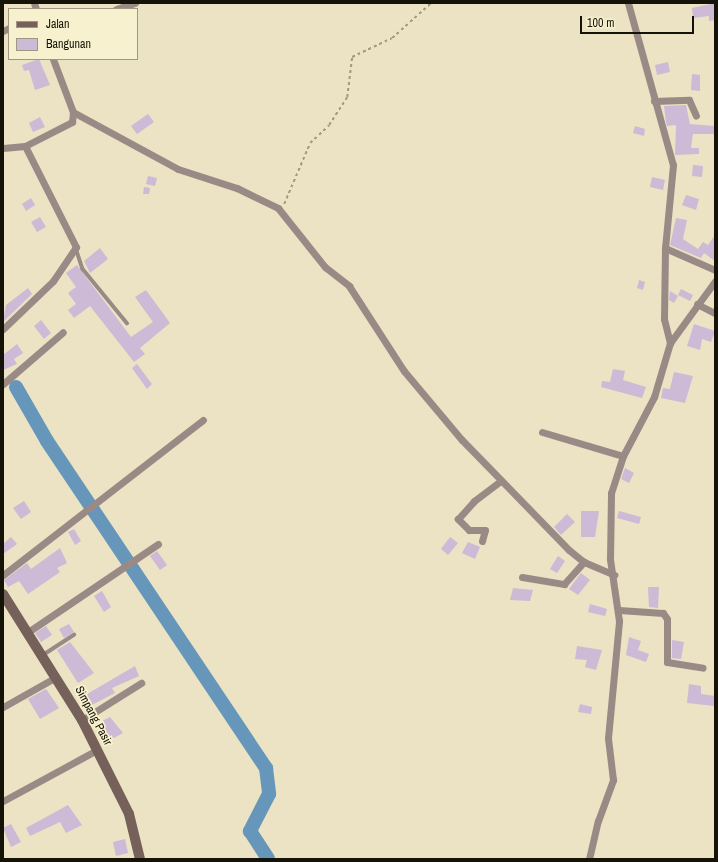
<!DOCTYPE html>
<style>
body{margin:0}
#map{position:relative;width:718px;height:862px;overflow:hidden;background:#ebe3c3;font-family:"Archivo Narrow",sans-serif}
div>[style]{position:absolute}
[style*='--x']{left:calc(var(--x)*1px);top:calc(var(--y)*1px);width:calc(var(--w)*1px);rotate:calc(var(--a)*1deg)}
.river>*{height:14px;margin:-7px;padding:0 7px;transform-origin:7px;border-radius:7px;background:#6796bb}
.building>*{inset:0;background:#ccbad6}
.path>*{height:1.5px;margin-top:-0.75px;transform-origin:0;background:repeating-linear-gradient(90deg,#9f9a81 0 3px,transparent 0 6px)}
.lane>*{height:3.5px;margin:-1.75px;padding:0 1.75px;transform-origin:1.75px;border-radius:1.75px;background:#9a8a86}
.street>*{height:7px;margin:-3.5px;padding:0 3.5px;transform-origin:3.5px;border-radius:3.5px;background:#9a8a86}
.secondary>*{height:10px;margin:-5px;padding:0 5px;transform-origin:5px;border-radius:5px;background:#76605a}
span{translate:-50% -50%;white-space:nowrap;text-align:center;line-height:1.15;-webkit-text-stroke:3.5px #f8f1cf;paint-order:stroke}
.street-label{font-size:12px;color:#151307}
.frame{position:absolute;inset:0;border:4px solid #151307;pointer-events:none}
.legend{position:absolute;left:8px;top:8px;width:130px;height:52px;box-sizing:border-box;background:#f8f1cf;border:1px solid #9d987f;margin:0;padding:5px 7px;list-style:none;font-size:12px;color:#151307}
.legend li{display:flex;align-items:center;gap:8px;height:20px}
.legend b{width:20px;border:1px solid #9d987f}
.scale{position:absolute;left:580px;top:16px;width:114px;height:18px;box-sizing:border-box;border:2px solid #151307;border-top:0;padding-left:5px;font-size:12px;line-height:14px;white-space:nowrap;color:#151307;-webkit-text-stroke:3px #f8f1cf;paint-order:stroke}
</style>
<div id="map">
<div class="river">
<div style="--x:16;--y:387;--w:62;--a:60.1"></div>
<div style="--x:47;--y:441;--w:394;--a:56.2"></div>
<div style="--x:266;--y:768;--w:26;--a:83"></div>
<div style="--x:269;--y:794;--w:42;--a:117.2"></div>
<div style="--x:250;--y:831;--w:33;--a:57"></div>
</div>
<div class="building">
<div style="clip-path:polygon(715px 3px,715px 20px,709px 21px,709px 16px,693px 18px,692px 8px)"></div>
<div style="clip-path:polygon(39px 59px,50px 85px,35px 90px,29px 70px,24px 71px,22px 65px)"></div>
<div style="clip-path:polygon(668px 62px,670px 72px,657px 75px,655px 65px)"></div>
<div style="clip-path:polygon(692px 74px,700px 75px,700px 91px,691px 90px)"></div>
<div style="clip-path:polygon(686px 105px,690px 124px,715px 126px,715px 134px,693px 134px,691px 148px,699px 148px,699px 154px,675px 155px,676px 125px,667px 126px,666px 122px,664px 106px)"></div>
<div style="clip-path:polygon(148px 114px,154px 122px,137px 134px,131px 126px)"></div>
<div style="clip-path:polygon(40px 117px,45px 127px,33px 132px,29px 123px)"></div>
<div style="clip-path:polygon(635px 126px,645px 129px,644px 136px,633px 133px)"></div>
<div style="clip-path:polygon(693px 165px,703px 166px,702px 177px,692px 176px)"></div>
<div style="clip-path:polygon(148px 176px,157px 178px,155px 186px,146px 184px)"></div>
<div style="clip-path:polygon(652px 177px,665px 180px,663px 190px,650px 187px)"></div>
<div style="clip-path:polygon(144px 187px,150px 188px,149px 194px,143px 194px)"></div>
<div style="clip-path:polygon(686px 195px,699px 199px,696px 210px,682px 205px)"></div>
<div style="clip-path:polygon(31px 198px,35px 205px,26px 211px,22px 204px)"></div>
<div style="clip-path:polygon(40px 217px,46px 227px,37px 232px,31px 222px)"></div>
<div style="clip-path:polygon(676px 218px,687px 220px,683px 239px,698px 249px,703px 242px,708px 245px,715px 235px,715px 261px,704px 253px,701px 258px,670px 245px)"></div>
<div style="clip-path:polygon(100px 248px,108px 259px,90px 273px,84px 261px)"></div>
<div style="clip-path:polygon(77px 265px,131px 337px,153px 322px,135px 297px,146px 290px,170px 323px,140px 348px,145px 354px,134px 362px,90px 306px,74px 318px,68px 310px,76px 304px,68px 293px,76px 287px,66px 273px)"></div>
<div style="clip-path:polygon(639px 280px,645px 282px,643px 290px,637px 288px)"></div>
<div style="clip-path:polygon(28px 288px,32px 294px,3px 322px,6px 305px)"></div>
<div style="clip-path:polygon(681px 289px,693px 295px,690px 301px,678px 295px)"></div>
<div style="clip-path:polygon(670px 291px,678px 296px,674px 303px,669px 300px)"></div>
<div style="clip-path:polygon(41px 320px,51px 333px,44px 339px,34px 326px)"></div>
<div style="clip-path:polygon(694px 324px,715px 331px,711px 342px,702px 339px,700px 350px,687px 346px)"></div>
<div style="clip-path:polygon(17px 344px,23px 353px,14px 359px,17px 364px,3px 370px,3px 355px)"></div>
<div style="clip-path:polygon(137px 364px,152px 384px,147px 389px,132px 368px)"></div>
<div style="clip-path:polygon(613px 369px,625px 371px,623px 380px,646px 387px,642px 398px,601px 387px,602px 381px,610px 382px)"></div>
<div style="clip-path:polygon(674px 372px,693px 376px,685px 403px,661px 398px,663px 388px,670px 389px)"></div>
<div style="clip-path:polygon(625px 468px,634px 473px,629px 483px,621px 479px)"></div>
<div style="clip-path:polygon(24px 501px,31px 512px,21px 519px,13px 508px)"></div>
<div style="clip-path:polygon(581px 511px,599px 511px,595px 537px,581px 537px)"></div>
<div style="clip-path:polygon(619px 511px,641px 517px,639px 524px,617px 518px)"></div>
<div style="clip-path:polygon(567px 514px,575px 522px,561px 535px,554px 527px)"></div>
<div style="clip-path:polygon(74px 529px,81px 541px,75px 545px,68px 532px)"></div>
<div style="clip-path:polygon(11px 537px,17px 544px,3px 554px,3px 544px)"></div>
<div style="clip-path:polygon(450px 537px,458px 543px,448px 555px,441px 549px)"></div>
<div style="clip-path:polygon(468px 542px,480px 547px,475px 559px,462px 553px)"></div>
<div style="clip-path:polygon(60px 548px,67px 563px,57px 568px,60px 572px,28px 594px,19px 581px,8px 587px,4px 580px,27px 563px,31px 569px)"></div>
<div style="clip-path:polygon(157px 551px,167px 565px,160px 570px,150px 556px)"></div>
<div style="clip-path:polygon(558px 556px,565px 561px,557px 573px,550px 569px)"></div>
<div style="clip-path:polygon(581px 573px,590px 580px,578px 595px,569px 589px)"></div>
<div style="clip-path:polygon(648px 587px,659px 587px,658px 608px,649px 607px)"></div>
<div style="clip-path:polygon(513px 588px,533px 590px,530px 601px,510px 600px)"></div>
<div style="clip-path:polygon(102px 591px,111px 607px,104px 612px,94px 596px)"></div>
<div style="clip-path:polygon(590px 604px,607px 609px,605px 616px,588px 612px)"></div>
<div style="clip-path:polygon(69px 624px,74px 632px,64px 638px,59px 629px)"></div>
<div style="clip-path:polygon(46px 626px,52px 635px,41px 642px,35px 633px)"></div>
<div style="clip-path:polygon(629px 637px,641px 641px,638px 650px,649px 654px,646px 662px,626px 655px)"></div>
<div style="clip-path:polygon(672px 640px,684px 642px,681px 659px,672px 658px)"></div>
<div style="clip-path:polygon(70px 642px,94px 673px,78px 683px,57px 650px)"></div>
<div style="clip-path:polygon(577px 646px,602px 650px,596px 670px,585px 667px,587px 660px,575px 659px)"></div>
<div style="clip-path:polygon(135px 666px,139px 676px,112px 688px,115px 693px,88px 707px,82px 697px)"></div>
<div style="clip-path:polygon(689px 684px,701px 686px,701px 694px,715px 696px,715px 706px,687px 703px)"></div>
<div style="clip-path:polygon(46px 689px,59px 708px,40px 719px,28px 699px)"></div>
<div style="clip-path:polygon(580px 704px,592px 707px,591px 714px,578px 712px)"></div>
<div style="clip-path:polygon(110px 717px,123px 733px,103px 744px,98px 734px,104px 730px,100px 722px)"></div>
<div style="clip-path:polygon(68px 805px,82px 825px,66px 833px,60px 822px,30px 836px,26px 828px)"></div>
<div style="clip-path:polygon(11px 824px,21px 842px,11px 847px,3px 828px)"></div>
<div style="clip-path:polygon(125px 839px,128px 853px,116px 856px,113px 842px)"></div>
</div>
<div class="path">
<div style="--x:284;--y:204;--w:66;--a:-66.9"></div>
<div style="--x:310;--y:143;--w:26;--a:-43"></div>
<div style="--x:329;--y:125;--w:33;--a:-57"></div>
<div style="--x:347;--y:97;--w:40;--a:-82.9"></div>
<div style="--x:352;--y:57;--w:44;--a:-25.4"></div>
<div style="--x:392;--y:38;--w:52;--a:-41.9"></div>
</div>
<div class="lane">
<div style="--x:76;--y:248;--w:22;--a:72"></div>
<div style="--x:83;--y:269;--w:70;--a:50.8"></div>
<div style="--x:43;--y:655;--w:37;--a:-33"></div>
</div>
<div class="street">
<div style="--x:34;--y:3;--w:6;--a:72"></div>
<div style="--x:628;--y:3;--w:168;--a:74.5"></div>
<div style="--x:673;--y:165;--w:83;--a:95.5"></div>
<div style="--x:665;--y:248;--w:71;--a:90.8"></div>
<div style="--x:664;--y:319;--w:25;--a:76"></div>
<div style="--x:116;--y:9;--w:20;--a:-18"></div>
<div style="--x:3;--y:31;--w:7;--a:-27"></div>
<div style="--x:654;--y:101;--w:35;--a:-2"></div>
<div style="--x:689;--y:100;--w:17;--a:66"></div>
<div style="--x:73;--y:112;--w:119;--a:28.5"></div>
<div style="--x:178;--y:169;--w:62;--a:17.9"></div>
<div style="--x:237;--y:188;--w:46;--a:26"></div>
<div style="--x:278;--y:208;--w:75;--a:51.5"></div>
<div style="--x:325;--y:267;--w:31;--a:38"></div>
<div style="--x:349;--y:286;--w:101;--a:57.1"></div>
<div style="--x:404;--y:371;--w:90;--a:50"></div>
<div style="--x:462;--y:440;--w:153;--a:45.8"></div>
<div style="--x:569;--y:550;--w:19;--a:39"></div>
<div style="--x:584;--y:562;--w:33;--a:23"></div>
<div style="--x:3;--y:148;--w:22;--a:-5"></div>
<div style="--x:25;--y:146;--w:53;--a:-27.1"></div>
<div style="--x:72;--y:122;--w:10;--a:-84"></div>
<div style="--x:73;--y:112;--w:57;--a:-110.7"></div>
<div style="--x:665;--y:248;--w:55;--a:23.7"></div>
<div style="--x:697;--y:304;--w:20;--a:27"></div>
<div style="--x:3;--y:329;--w:69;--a:-43.8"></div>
<div style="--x:53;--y:281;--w:41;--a:-55.9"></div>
<div style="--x:76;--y:247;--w:113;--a:-116.8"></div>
<div style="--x:3;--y:384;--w:79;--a:-40.9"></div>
<div style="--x:542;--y:432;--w:84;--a:16.5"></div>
<div style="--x:482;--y:541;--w:11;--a:-75"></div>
<div style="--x:485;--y:530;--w:16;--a:180"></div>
<div style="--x:469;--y:530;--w:16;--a:-135"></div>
<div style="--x:458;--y:519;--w:24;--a:-48"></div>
<div style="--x:474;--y:501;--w:34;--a:-37"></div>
<div style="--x:3;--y:575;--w:253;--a:-37.8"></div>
<div style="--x:522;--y:577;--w:43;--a:9.5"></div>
<div style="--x:564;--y:584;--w:30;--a:-48"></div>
<div style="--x:619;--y:610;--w:44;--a:3.9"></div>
<div style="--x:663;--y:613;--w:7;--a:56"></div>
<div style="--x:667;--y:619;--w:43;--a:90"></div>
<div style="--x:667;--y:662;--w:36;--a:9"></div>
<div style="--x:28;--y:632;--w:157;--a:-34.1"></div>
<div style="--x:3;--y:707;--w:61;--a:-29.5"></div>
<div style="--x:82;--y:720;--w:70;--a:-32.1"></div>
<div style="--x:3;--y:801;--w:107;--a:-28.5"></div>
<div style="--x:589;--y:859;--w:39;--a:-77"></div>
<div style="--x:598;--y:821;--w:44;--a:-69.9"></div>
<div style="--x:613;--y:780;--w:42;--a:-96.8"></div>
<div style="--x:608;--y:738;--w:118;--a:-84.6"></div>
<div style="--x:619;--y:621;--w:63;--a:-98.3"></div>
<div style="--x:610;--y:559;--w:66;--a:-89.1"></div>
<div style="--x:611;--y:493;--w:39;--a:-72"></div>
<div style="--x:623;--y:456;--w:67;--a:-62.3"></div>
<div style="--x:654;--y:397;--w:56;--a:-73.5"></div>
<div style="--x:670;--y:343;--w:77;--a:-54"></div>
</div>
<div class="secondary">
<div style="--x:3;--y:594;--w:149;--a:57.9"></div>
<div style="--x:82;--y:720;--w:105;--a:63.4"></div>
<div style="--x:129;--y:814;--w:46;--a:76.3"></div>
</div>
<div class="street-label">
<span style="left:93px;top:716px;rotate:62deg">Simpang Pasir</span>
</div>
<div class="frame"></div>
<ul class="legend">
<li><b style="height:5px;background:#76605a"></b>Jalan</li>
<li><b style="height:11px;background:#ccbad6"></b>Bangunan</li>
</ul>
<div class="scale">100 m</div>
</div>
